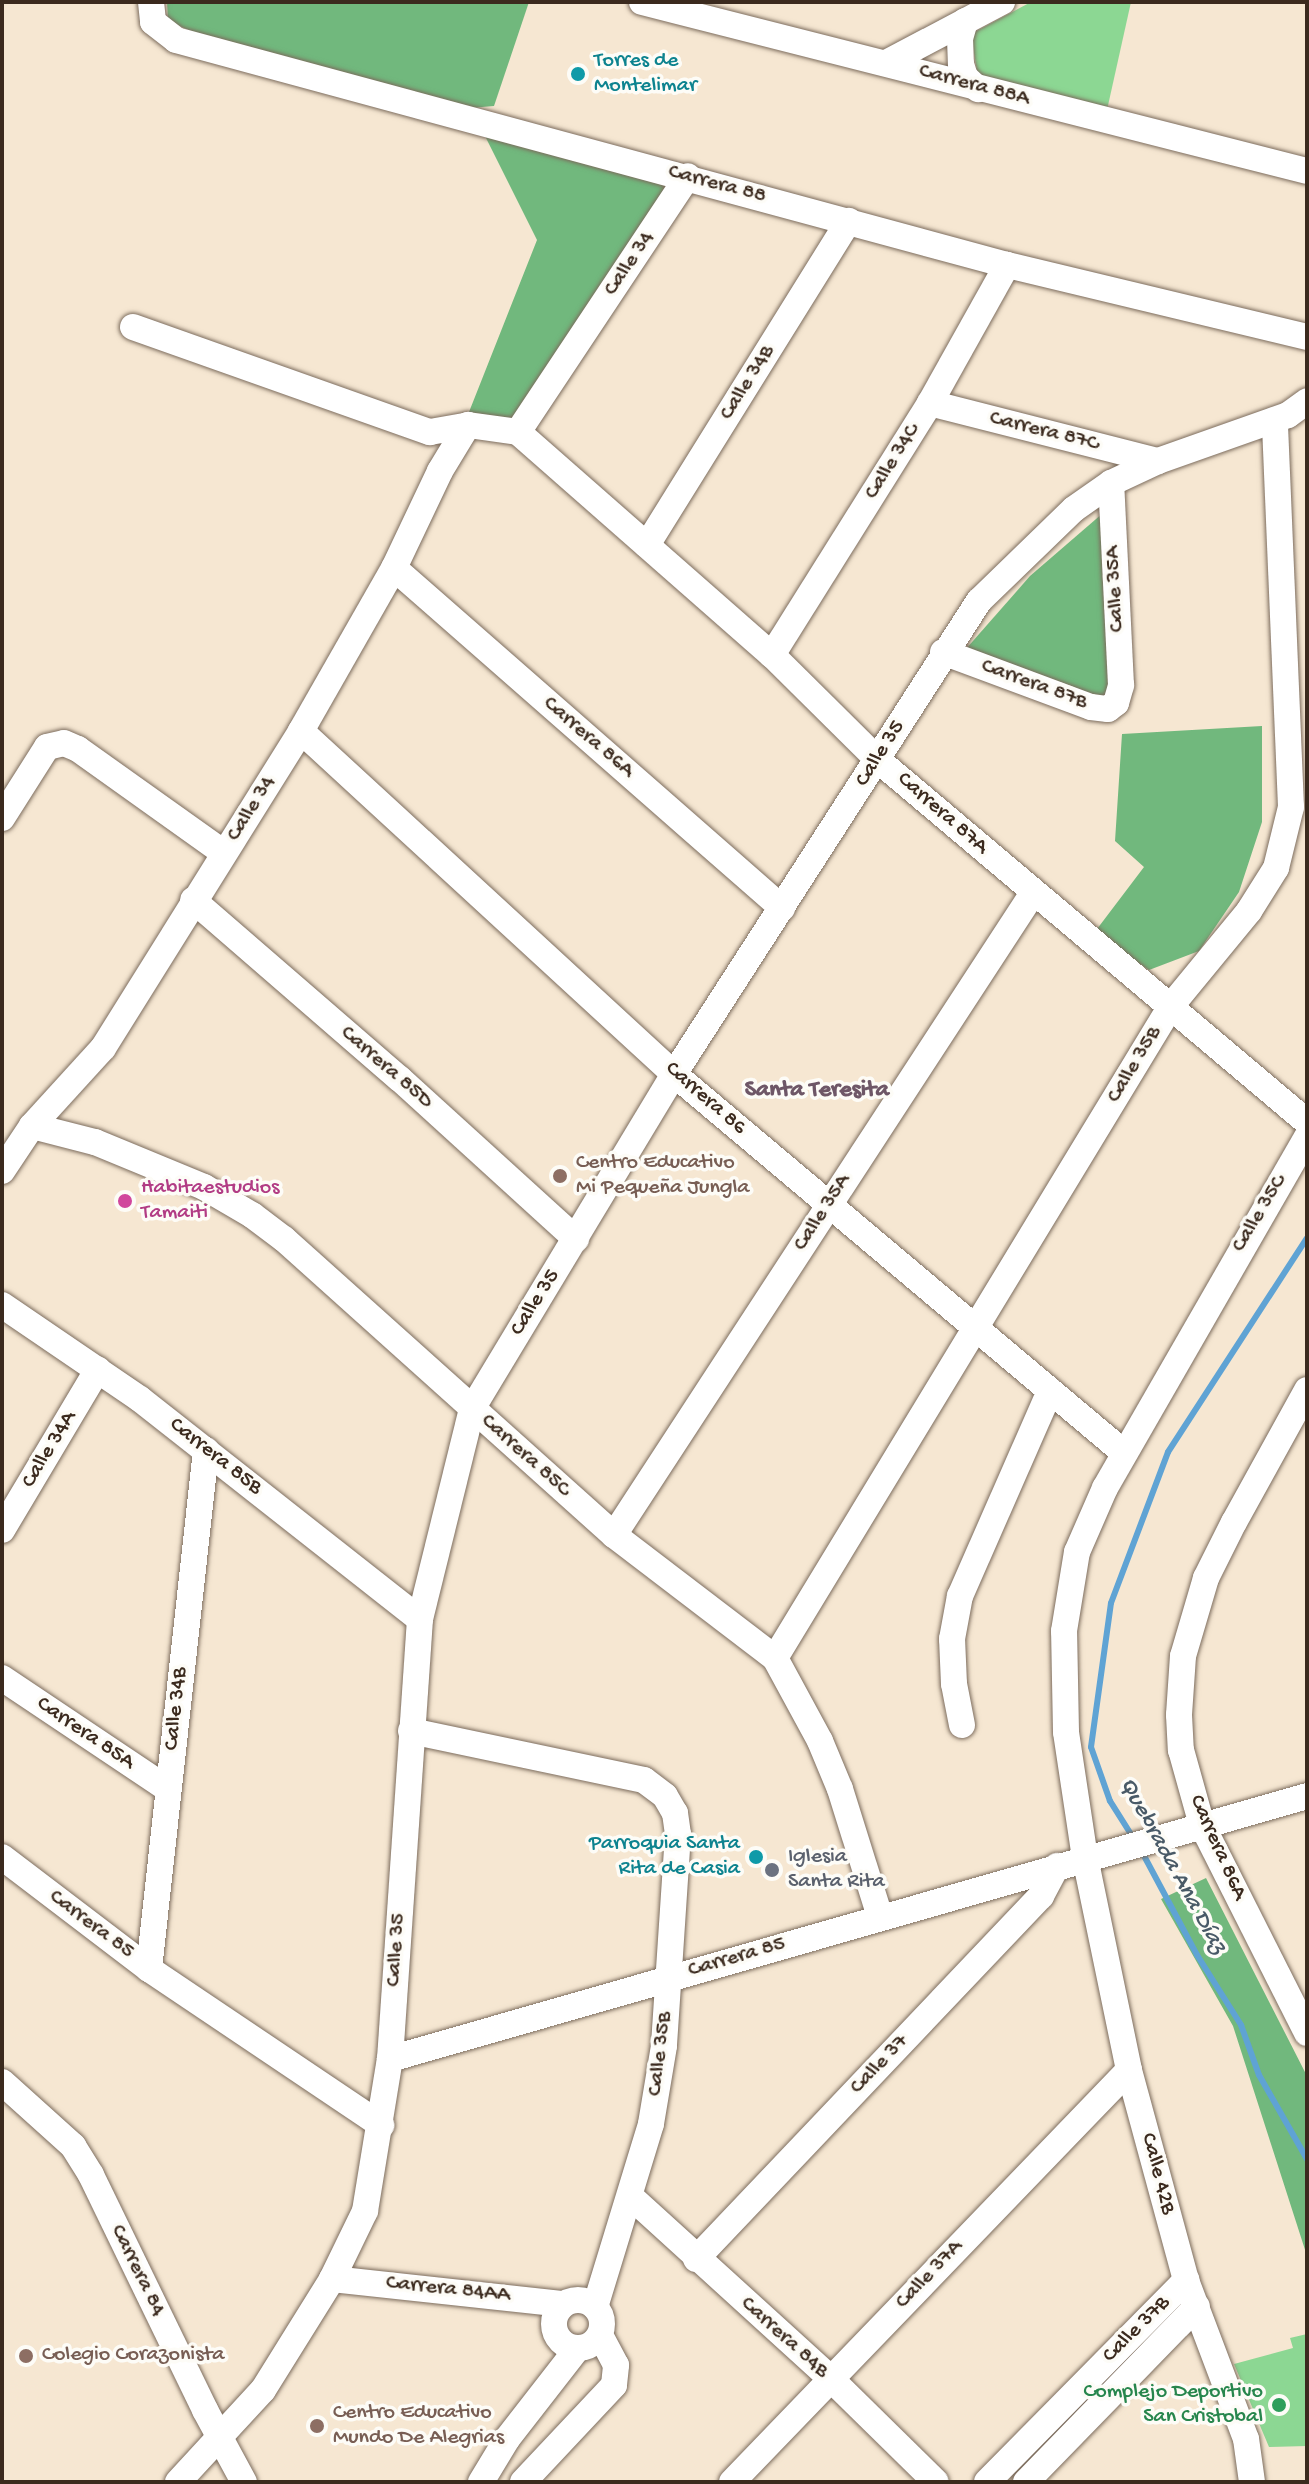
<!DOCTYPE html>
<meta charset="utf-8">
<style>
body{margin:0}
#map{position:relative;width:1309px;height:2484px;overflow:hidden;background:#f6e7d2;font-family:"Gochi Hand",sans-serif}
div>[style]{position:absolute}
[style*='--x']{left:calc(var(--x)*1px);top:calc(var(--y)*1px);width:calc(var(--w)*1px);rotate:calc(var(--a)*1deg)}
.green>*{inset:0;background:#8cd793}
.forest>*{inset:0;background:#71b87d}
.stream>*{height:6px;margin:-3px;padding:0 3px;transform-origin:3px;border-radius:3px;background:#5fa3d4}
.roads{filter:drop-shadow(0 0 2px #7c6c5d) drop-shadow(0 0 2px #7c6c5d)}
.minor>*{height:26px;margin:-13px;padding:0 13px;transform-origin:13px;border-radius:13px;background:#fff}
.minor>.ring{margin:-13px;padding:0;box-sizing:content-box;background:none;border:26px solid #fff;border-radius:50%}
.dots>*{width:22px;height:22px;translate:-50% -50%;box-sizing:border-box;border:4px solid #fdfcf7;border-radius:50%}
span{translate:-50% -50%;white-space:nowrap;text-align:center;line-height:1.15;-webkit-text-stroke:7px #fdfcf7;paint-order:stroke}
.culture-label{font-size:22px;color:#0d838f}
.left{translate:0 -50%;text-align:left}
.right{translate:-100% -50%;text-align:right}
.street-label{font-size:22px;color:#3b2a1e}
.education-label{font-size:22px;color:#785e54}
.hotel-label{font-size:22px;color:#b23c85}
.worship-label{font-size:22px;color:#5b616d}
.leisure-label{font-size:22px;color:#27864d}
.neighbourhood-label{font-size:24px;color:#6e5767;font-weight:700}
.water-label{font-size:24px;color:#495a67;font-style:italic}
.frame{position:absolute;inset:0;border:4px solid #3b2a1e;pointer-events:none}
</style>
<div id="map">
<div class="green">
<div style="clip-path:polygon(1031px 2px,1131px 2px,1107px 110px,978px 77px,971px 34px)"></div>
<div style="clip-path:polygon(1307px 2334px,1307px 2446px,1269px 2447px,1234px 2364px,1293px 2348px,1290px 2338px)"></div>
</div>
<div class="forest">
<div style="clip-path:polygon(167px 2px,529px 2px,494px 106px,470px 108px,212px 40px,168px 21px)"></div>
<div style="clip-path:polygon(485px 136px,670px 187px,517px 420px,469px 412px,537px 240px)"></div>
<div style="clip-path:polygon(1103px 513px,1114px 694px,1104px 699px,965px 650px,1030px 576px)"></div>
<div style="clip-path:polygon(1262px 726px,1262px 822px,1239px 892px,1199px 951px,1149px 970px,1094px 933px,1144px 867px,1115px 841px,1122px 734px)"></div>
<div style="clip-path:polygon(1206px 1878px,1307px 2076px,1307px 2256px,1233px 2026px,1161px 1899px)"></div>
</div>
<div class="stream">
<div style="--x:1134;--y:1839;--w:45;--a:-122.3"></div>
<div style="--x:1110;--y:1801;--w:57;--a:-109.4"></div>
<div style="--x:1091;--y:1747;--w:145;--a:-82.1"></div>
<div style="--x:1111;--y:1603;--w:161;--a:-69.3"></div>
<div style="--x:1168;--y:1452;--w:255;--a:-57"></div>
<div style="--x:1142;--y:1852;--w:117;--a:61.9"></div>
<div style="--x:1197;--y:1955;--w:83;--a:57.8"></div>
<div style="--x:1241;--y:2025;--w:53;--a:70.2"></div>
<div style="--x:1259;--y:2075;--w:97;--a:60.3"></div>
</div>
<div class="roads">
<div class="minor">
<div style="--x:151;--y:2;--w:20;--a:84"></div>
<div style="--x:153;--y:22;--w:29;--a:38"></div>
<div style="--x:176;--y:40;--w:861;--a:15.15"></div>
<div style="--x:1007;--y:265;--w:309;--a:13.5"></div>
<div style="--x:642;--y:2;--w:686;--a:14.26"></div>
<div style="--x:965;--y:21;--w:18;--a:106"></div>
<div style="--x:960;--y:38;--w:26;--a:88"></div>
<div style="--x:961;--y:64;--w:14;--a:73"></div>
<div style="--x:965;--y:77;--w:18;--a:43"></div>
<div style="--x:888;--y:62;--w:129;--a:-27.8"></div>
<div style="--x:133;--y:327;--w:315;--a:19.5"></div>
<div style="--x:430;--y:432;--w:39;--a:-10"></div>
<div style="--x:468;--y:425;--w:50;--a:8"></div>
<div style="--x:518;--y:432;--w:338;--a:41.3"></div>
<div style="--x:772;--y:655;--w:149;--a:44.7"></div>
<div style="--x:878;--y:760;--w:561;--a:40.16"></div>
<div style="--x:930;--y:403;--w:235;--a:14.3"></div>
<div style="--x:518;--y:432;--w:307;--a:-56.4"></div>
<div style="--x:647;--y:545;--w:382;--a:-58.1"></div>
<div style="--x:394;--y:568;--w:516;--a:41.23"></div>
<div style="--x:943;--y:652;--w:158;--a:20.4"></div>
<div style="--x:1091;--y:707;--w:17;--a:7"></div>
<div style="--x:1108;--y:709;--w:10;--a:-37"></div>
<div style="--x:1116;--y:703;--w:19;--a:-74"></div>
<div style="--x:1121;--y:685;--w:202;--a:-92.8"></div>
<div style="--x:772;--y:655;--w:297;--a:-57.9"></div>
<div style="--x:930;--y:403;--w:158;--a:-60.8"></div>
<div style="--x:301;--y:731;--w:507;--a:42.6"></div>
<div style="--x:674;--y:1074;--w:587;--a:40.09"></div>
<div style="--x:2;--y:818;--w:84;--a:-57.6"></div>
<div style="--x:47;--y:747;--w:17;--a:-13"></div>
<div style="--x:64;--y:743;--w:15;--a:23"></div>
<div style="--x:78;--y:749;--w:179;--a:35.5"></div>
<div style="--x:193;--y:900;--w:274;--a:40.9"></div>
<div style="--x:400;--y:1079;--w:238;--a:42.3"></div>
<div style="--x:32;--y:1126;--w:65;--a:14.3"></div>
<div style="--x:95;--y:1142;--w:118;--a:22.4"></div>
<div style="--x:204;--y:1187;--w:56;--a:30.3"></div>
<div style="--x:252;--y:1215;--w:40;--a:37"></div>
<div style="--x:284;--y:1239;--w:443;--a:41.9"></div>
<div style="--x:614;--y:1535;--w:203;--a:37.4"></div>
<div style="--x:775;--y:1658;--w:94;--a:61.5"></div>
<div style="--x:820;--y:1741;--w:52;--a:67.4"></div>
<div style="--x:840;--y:1789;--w:134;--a:72.6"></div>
<div style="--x:2;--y:1171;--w:54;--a:-56.3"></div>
<div style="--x:32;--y:1126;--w:105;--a:-47.7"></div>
<div style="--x:103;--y:1048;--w:374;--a:-58"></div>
<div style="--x:301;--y:731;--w:188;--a:-60.3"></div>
<div style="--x:394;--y:568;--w:107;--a:-64.6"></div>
<div style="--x:440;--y:471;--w:54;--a:-58.7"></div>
<div style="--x:2;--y:1305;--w:167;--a:34.3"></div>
<div style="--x:140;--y:1399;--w:356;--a:38.2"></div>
<div style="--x:1307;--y:1390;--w:151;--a:118.9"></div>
<div style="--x:1234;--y:1522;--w:63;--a:116.6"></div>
<div style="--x:1206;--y:1578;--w:81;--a:106.4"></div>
<div style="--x:1183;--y:1656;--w:59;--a:93.9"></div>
<div style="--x:1179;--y:1715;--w:35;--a:87"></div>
<div style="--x:1181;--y:1750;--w:78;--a:74.4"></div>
<div style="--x:1202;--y:1825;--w:233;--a:63.2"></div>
<div style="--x:2;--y:1530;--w:187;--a:-59.2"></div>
<div style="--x:614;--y:1535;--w:767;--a:-56.87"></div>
<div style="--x:775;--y:1658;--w:763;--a:-58.73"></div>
<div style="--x:1171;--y:1006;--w:123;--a:-50.6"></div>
<div style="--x:1249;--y:911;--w:51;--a:-57.9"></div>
<div style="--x:1276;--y:868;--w:63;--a:-76.2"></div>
<div style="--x:1291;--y:807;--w:387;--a:-92.4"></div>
<div style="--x:2;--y:1678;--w:200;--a:33.8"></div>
<div style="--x:962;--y:1725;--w:42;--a:-101"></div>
<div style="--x:954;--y:1684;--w:45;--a:-92.5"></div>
<div style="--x:952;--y:1639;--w:44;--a:-79.5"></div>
<div style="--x:960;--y:1596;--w:224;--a:-66.3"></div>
<div style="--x:411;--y:1731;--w:238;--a:11.9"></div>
<div style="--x:644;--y:1780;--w:26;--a:37"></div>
<div style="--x:665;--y:1796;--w:20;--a:60"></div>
<div style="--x:675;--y:1813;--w:21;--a:82"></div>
<div style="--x:678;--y:1834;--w:212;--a:93.8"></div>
<div style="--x:664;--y:2046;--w:79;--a:99.5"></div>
<div style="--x:651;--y:2124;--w:191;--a:107"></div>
<div style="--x:2;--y:1857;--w:185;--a:37.3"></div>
<div style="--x:149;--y:1969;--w:280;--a:33.9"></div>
<div style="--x:149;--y:1969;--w:522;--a:-83.73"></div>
<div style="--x:390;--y:2059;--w:954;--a:-16"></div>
<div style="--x:2;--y:2082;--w:96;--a:42"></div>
<div style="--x:73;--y:2146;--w:34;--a:58"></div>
<div style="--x:91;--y:2175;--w:261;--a:64.1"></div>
<div style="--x:205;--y:2410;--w:82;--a:61.6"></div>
<div style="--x:630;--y:2196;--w:270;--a:42.3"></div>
<div style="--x:830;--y:2378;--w:148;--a:44.5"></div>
<div style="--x:696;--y:2259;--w:501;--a:-46.46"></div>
<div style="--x:1041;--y:1896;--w:34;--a:-62"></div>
<div style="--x:332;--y:2279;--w:233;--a:6.2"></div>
<div class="ring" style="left:554px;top:2300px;width:22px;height:22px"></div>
<div style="--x:178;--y:2482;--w:125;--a:-47.3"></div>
<div style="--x:263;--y:2390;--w:131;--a:-58.1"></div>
<div style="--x:332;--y:2279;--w:76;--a:-64.1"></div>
<div style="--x:365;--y:2211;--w:154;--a:-80.7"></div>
<div style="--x:390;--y:2059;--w:441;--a:-86.1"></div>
<div style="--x:420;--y:1619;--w:216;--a:-76.1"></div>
<div style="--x:472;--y:1409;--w:391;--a:-58.9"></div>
<div style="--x:674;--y:1074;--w:563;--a:-57.19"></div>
<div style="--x:979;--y:601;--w:132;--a:-44.1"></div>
<div style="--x:1074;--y:509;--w:45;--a:-35.1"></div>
<div style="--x:1111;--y:483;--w:52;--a:-25.1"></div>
<div style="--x:1158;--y:461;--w:138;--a:-19.5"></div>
<div style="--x:1288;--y:415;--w:24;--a:-36"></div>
<div style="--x:481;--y:2482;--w:50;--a:-58.8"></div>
<div style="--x:507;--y:2439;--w:114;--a:-52.1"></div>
<div style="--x:523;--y:2482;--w:133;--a:-46.8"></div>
<div style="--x:614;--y:2385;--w:20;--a:-84"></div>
<div style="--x:616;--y:2365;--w:34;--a:-118"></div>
<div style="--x:732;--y:2482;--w:572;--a:-46.06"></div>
<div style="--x:987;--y:2482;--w:284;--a:-45.4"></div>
<div style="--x:1026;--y:2482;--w:245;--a:-45.8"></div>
<div style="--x:1252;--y:2482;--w:43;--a:-97.9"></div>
<div style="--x:1246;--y:2439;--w:170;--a:-110.7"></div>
<div style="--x:1186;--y:2280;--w:218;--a:-105.2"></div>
<div style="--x:1129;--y:2070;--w:217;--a:-101.7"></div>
<div style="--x:1085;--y:1858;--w:127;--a:-98.6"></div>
<div style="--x:1066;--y:1732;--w:101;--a:-91.1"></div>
<div style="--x:1064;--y:1631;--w:80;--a:-80.7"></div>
<div style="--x:1077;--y:1552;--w:70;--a:-66.4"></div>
<div style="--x:1105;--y:1488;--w:405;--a:-60.1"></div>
</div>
</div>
<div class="dots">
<div style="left:578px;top:74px;background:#0f9aa8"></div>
<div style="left:560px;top:1176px;background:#8d6e63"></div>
<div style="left:125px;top:1201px;background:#d1479c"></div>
<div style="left:756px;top:1857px;background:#0f9aa8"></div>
<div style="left:772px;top:1870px;background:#6b7280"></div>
<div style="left:26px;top:2356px;background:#8d6e63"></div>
<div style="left:1279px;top:2405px;background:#2e9e5b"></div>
<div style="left:317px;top:2426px;background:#8d6e63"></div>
</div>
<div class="culture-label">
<span class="left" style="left:594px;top:74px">Torres de<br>Montelimar</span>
<span class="right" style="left:740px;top:1857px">Parroquia Santa<br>Rita de Casia</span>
</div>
<div class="street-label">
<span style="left:974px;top:86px;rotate:15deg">Carrera 88A</span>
<span style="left:717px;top:185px;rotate:15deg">Carrera 88</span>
<span style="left:630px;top:264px;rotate:-56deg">Calle 34</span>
<span style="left:748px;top:383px;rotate:-58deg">Calle 34B</span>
<span style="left:1044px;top:432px;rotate:14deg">Carrera 87C</span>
<span style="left:893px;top:462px;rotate:-58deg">Calle 34C</span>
<span style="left:1116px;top:589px;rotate:-93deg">Calle 35A</span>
<span style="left:1034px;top:685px;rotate:20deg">Carrera 87B</span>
<span style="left:588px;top:738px;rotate:41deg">Carrera 86A</span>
<span style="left:881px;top:754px;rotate:-58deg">Calle 35</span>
<span style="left:252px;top:809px;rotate:-58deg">Calle 34</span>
<span style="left:942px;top:814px;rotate:41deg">Carrera 87A</span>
<span style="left:1135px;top:1065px;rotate:-59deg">Calle 35B</span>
<span style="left:386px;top:1068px;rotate:41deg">Carrera 85D</span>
<span style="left:705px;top:1099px;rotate:41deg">Carrera 86</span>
<span style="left:823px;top:1213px;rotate:-57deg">Calle 35A</span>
<span style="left:1260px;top:1214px;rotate:-59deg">Calle 35C</span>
<span style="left:536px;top:1303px;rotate:-58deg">Calle 35</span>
<span style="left:50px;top:1450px;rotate:-59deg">Calle 34A</span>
<span style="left:525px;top:1456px;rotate:42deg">Carrera 85C</span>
<span style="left:215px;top:1457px;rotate:38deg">Carrera 85B</span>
<span style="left:177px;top:1709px;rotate:-84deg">Calle 34B</span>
<span style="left:85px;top:1734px;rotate:34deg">Carrera 85A</span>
<span style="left:1217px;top:1848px;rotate:66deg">Carrera 86A</span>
<span style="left:91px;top:1925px;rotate:37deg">Carrera 85</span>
<span style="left:397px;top:1950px;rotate:-86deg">Calle 35</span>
<span style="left:737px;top:1958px;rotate:-16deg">Carrera 85</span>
<span style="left:661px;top:2054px;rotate:-83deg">Calle 35B</span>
<span style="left:880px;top:2065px;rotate:-46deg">Calle 37</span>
<span style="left:1157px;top:2174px;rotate:75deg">Calle 42B</span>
<span style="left:137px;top:2271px;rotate:64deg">Carrera 84</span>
<span style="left:930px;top:2275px;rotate:-46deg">Calle 37A</span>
<span style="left:448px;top:2290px;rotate:6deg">Carrera 84AA</span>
<span style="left:1137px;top:2330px;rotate:-45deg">Calle 37B</span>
<span style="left:784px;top:2338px;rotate:42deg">Carrera 84B</span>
</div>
<div class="education-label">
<span class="left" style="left:576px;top:1176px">Centro Educativo<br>Mi Pequeña Jungla</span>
<span class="left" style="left:42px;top:2356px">Colegio Corazonista</span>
<span class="left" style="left:333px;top:2426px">Centro Educativo<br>Mundo De Alegrias</span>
</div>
<div class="hotel-label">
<span class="left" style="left:141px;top:1201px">Habitaestudios<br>Tamaiti</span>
</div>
<div class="worship-label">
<span class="left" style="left:788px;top:1870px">Iglesia<br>Santa Rita</span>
</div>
<div class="leisure-label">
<span class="right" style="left:1263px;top:2405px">Complejo Deportivo<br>San Cristobal</span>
</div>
<div class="neighbourhood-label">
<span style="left:817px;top:1091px">Santa Teresita</span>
</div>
<div class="water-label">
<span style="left:1172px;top:1866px;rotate:61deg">Quebrada Ana Díaz</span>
</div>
<div class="frame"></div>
</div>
